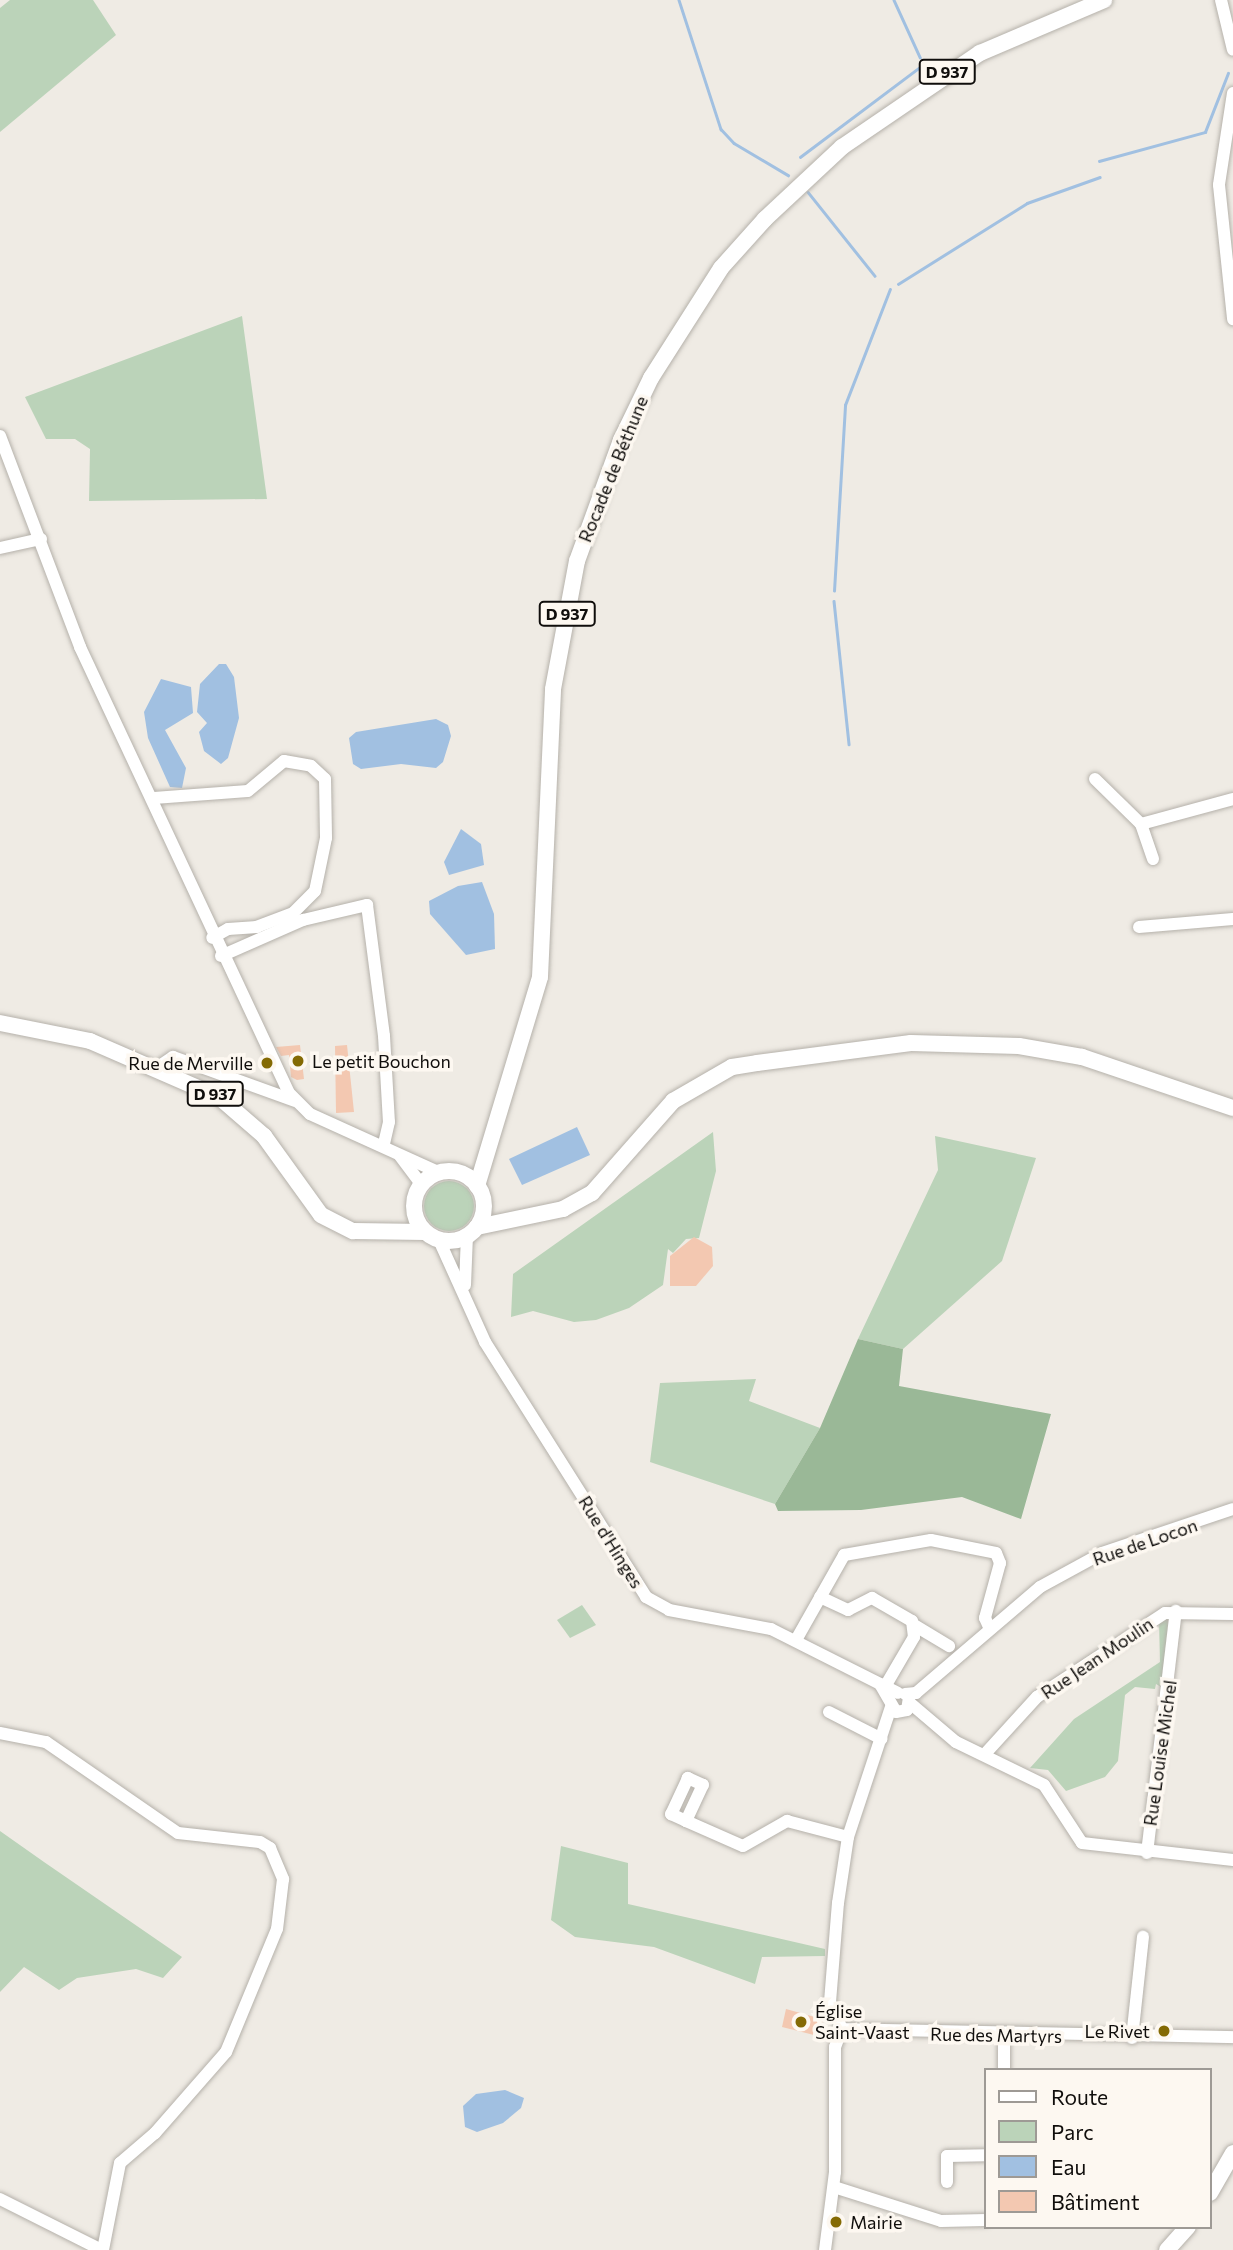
<!DOCTYPE html>
<meta charset="utf-8">
<style>
body{margin:0}
#map{position:relative;width:1233px;height:2250px;overflow:hidden;background:#efebe4;font-family:Commissioner,sans-serif}
div>[style]{position:absolute}
[style*='--x']{left:calc(var(--x)*1px);top:calc(var(--y)*1px);width:calc(var(--w)*1px);rotate:calc(var(--a)*1deg)}
.green>*{inset:0;background:#bbd3b9}
.round{border-radius:50%}
.forest>*{inset:0;background:#9ab897}
.water>*{inset:0;background:#a1c0e1}
.stream>*{height:2.5px;margin:-1.25px;padding:0 1.25px;transform-origin:1.25px;border-radius:1.25px;background:#a1c0e1}
.building>*{inset:0;background:#f3c8b1}
.roads{filter:drop-shadow(0 0 2px #b5b1aa) drop-shadow(0 0 2px #b5b1aa)}
.minor>*{height:12px;margin:-6px;padding:0 6px;transform-origin:6px;border-radius:6px;background:#fff}
.major>*{height:16px;margin:-8px;padding:0 8px;transform-origin:8px;border-radius:8px;background:#fff}
.major>.ring{margin:-8px;padding:0;box-sizing:content-box;background:none;border:16px solid #fff;border-radius:50%}
.dots>*{width:19px;height:19px;translate:-50% -50%;box-sizing:border-box;border:4px solid #fdf8f1;border-radius:50%}
span{translate:-50% -50%;white-space:nowrap;text-align:center;line-height:1.15;-webkit-text-stroke:7px #fdf8f1;paint-order:stroke}
.shield-label span{padding:2px 5px;background:#fdf8f1;border:2px solid;border-radius:5px;-webkit-text-stroke-width:0}
.shield-label{font-size:16px;color:#100e0c;font-weight:700}
.street-label{font-size:18px;color:#100e0c}
.poi-label{font-size:18px;color:#100e0c}
.left{translate:0 -50%;text-align:left}
.right{translate:-100% -50%;text-align:right}
.legend{position:absolute;left:984px;top:2068px;width:228px;height:161px;box-sizing:border-box;background:#fdf8f1;border:2px solid #9e9a95;margin:0;padding:9px 12px;list-style:none;font-size:21px;color:#100e0c}
.legend li{display:flex;align-items:center;gap:14px;height:35px}
.legend b{width:35px;border:2px solid #9e9a95}
</style>
<div id="map">
<div class="green">
<div style="clip-path:polygon(10px 0,93px 0,116px 35px,0 132px,0 8px)"></div>
<div style="clip-path:polygon(242px 316px,267px 499px,89px 501px,90px 449px,75px 439px,46px 439px,25px 397px)"></div>
<div style="clip-path:polygon(713px 1132px,716px 1171px,699px 1238px,686px 1239px,673px 1253px,668px 1249px,663px 1285px,629px 1308px,596px 1320px,574px 1322px,533px 1311px,511px 1317px,513px 1274px)"></div>
<div style="clip-path:polygon(935px 1136px,1036px 1158px,1002px 1261px,903px 1349px,858px 1339px,938px 1170px)"></div>
<div class="round" style="left:424px;top:1181px;width:50px;height:50px"></div>
<div style="clip-path:polygon(756px 1379px,749px 1401px,820px 1428px,775px 1504px,650px 1462px,660px 1383px)"></div>
<div style="clip-path:polygon(582px 1605px,596px 1625px,570px 1638px,557px 1620px)"></div>
<div style="clip-path:polygon(1168px 1618px,1166px 1690px,1156px 1684px,1155px 1689px,1135px 1687px,1125px 1695px,1118px 1761px,1105px 1777px,1066px 1791px,1048px 1770px,1030px 1768px,1074px 1719px,1160px 1662px,1159px 1621px)"></div>
<div style="clip-path:polygon(0 1831px,44px 1862px,182px 1957px,163px 1978px,136px 1969px,77px 1978px,59px 1990px,24px 1967px,0 1992px)"></div>
<div style="clip-path:polygon(561px 1846px,628px 1863px,628px 1904px,825px 1949px,825px 1956px,762px 1957px,755px 1984px,654px 1947px,575px 1937px,551px 1920px)"></div>
</div>
<div class="forest">
<div style="clip-path:polygon(858px 1339px,903px 1349px,899px 1386px,1051px 1414px,1021px 1519px,962px 1497px,861px 1510px,778px 1511px,775px 1504px,820px 1428px)"></div>
</div>
<div class="water">
<div style="clip-path:polygon(219px 664px,226px 664px,234px 677px,239px 718px,228px 758px,221px 764px,204px 751px,199px 732px,207px 723px,197px 712px,200px 684px)"></div>
<div style="clip-path:polygon(161px 679px,191px 687px,193px 713px,165px 730px,186px 768px,182px 788px,170px 787px,148px 738px,144px 712px)"></div>
<div style="clip-path:polygon(436px 719px,448px 725px,451px 736px,443px 762px,436px 768px,401px 764px,361px 769px,353px 764px,349px 738px,356px 732px)"></div>
<div style="clip-path:polygon(461px 829px,481px 844px,484px 865px,449px 875px,444px 862px)"></div>
<div style="clip-path:polygon(482px 882px,494px 914px,495px 949px,466px 955px,430px 914px,429px 901px,458px 886px)"></div>
<div style="clip-path:polygon(577px 1127px,590px 1155px,522px 1185px,509px 1159px)"></div>
<div style="clip-path:polygon(505px 2090px,524px 2098px,521px 2108px,503px 2123px,477px 2132px,465px 2127px,463px 2106px,476px 2094px)"></div>
</div>
<div class="stream">
<div style="--x:679;--y:0;--w:136;--a:72"></div>
<div style="--x:721;--y:129;--w:19;--a:47"></div>
<div style="--x:734;--y:143;--w:63;--a:30.7"></div>
<div style="--x:894;--y:0;--w:63;--a:65.5"></div>
<div style="--x:800;--y:157;--w:155;--a:-36.9"></div>
<div style="--x:1099;--y:161;--w:110;--a:-15.3"></div>
<div style="--x:1205;--y:132;--w:63;--a:-68.7"></div>
<div style="--x:808;--y:192;--w:107;--a:51.4"></div>
<div style="--x:898;--y:284;--w:152;--a:-32.1"></div>
<div style="--x:1027;--y:203;--w:77;--a:-19.6"></div>
<div style="--x:834;--y:591;--w:186;--a:-86.6"></div>
<div style="--x:845;--y:405;--w:124;--a:-68.8"></div>
<div style="--x:834;--y:601;--w:144;--a:84"></div>
</div>
<div class="building">
<div style="clip-path:polygon(300px 1045px,304px 1079px,297px 1080px,291px 1077px,289px 1055px,281px 1056px,276px 1047px)"></div>
<div style="clip-path:polygon(347px 1045px,354px 1112px,336px 1113px,335px 1046px)"></div>
<div style="clip-path:polygon(694px 1237px,712px 1247px,713px 1266px,696px 1286px,670px 1286px,670px 1256px)"></div>
<div style="clip-path:polygon(786px 2009px,822px 2019px,823px 2032px,818px 2036px,782px 2027px)"></div>
</div>
<div class="roads">
<div class="minor">
<div style="--x:1221;--y:0;--w:51;--a:76.5"></div>
<div style="--x:1233;--y:93;--w:93;--a:98.7"></div>
<div style="--x:1219;--y:185;--w:135;--a:84"></div>
<div style="--x:0;--y:436;--w:226;--a:69.2"></div>
<div style="--x:80;--y:647;--w:491;--a:64.9"></div>
<div style="--x:288;--y:1092;--w:31;--a:45"></div>
<div style="--x:310;--y:1114;--w:143;--a:24.4"></div>
<div style="--x:0;--y:548;--w:42;--a:-12.4"></div>
<div style="--x:1095;--y:779;--w:64;--a:44.4"></div>
<div style="--x:1141;--y:824;--w:37;--a:71"></div>
<div style="--x:154;--y:798;--w:94;--a:-4.3"></div>
<div style="--x:248;--y:791;--w:47;--a:-39.8"></div>
<div style="--x:284;--y:761;--w:27;--a:10"></div>
<div style="--x:311;--y:766;--w:19;--a:43"></div>
<div style="--x:325;--y:779;--w:59;--a:89"></div>
<div style="--x:326;--y:838;--w:54;--a:101.7"></div>
<div style="--x:315;--y:891;--w:31;--a:135"></div>
<div style="--x:293;--y:913;--w:39;--a:159"></div>
<div style="--x:257;--y:927;--w:29;--a:176"></div>
<div style="--x:228;--y:929;--w:18;--a:151"></div>
<div style="--x:1141;--y:824;--w:95;--a:-15.2"></div>
<div style="--x:1139;--y:927;--w:94;--a:-4.9"></div>
<div style="--x:221;--y:956;--w:90;--a:-23.7"></div>
<div style="--x:303;--y:920;--w:66;--a:-13.2"></div>
<div style="--x:367;--y:905;--w:132;--a:82.6"></div>
<div style="--x:384;--y:1036;--w:86;--a:86.7"></div>
<div style="--x:389;--y:1122;--w:22;--a:103"></div>
<div style="--x:158;--y:1067;--w:18;--a:-34"></div>
<div style="--x:173;--y:1057;--w:130;--a:19.8"></div>
<div style="--x:400;--y:1156;--w:36;--a:53"></div>
<div style="--x:439;--y:1240;--w:112;--a:65.7"></div>
<div style="--x:485;--y:1342;--w:302;--a:57.7"></div>
<div style="--x:646;--y:1597;--w:26;--a:29"></div>
<div style="--x:669;--y:1610;--w:104;--a:10.6"></div>
<div style="--x:771;--y:1629;--w:142;--a:26.7"></div>
<div style="--x:465;--y:1285;--w:49;--a:-87.7"></div>
<div style="--x:820;--y:1597;--w:31;--a:25"></div>
<div style="--x:848;--y:1610;--w:27;--a:-27"></div>
<div style="--x:872;--y:1598;--w:46;--a:29.9"></div>
<div style="--x:912;--y:1621;--w:16;--a:83"></div>
<div style="--x:914;--y:1637;--w:56;--a:120.3"></div>
<div style="--x:914;--y:1625;--w:41;--a:31"></div>
<div style="--x:796;--y:1640;--w:98;--a:-60.5"></div>
<div style="--x:844;--y:1555;--w:88;--a:-9.8"></div>
<div style="--x:931;--y:1540;--w:66;--a:11.3"></div>
<div style="--x:996;--y:1553;--w:11;--a:68"></div>
<div style="--x:1000;--y:1563;--w:57;--a:105.3"></div>
<div style="--x:985;--y:1618;--w:10;--a:66"></div>
<div style="--x:880;--y:1684;--w:32;--a:60"></div>
<div style="--x:896;--y:1712;--w:11;--a:-10"></div>
<div style="--x:907;--y:1710;--w:12;--a:-81"></div>
<div style="--x:905;--y:1694;--w:11;--a:-5"></div>
<div style="--x:916;--y:1693;--w:163;--a:-40.5"></div>
<div style="--x:1040;--y:1587;--w:71;--a:-28.7"></div>
<div style="--x:1102;--y:1553;--w:138;--a:-18.6"></div>
<div style="--x:910;--y:1703;--w:60;--a:40.3"></div>
<div style="--x:956;--y:1742;--w:98;--a:26"></div>
<div style="--x:1044;--y:1785;--w:69;--a:56.8"></div>
<div style="--x:1082;--y:1843;--w:152;--a:6.4"></div>
<div style="--x:829;--y:1712;--w:59;--a:27"></div>
<div style="--x:0;--y:1733;--w:47;--a:11.1"></div>
<div style="--x:46;--y:1742;--w:160;--a:34.6"></div>
<div style="--x:178;--y:1833;--w:82;--a:6.3"></div>
<div style="--x:260;--y:1842;--w:12;--a:31"></div>
<div style="--x:270;--y:1848;--w:34;--a:67"></div>
<div style="--x:283;--y:1879;--w:50;--a:96.8"></div>
<div style="--x:277;--y:1929;--w:133;--a:112.5"></div>
<div style="--x:226;--y:2052;--w:108;--a:131.2"></div>
<div style="--x:155;--y:2133;--w:46;--a:139.4"></div>
<div style="--x:120;--y:2163;--w:89;--a:101.1"></div>
<div style="--x:984;--y:1755;--w:79;--a:-47.6"></div>
<div style="--x:1037;--y:1697;--w:153;--a:-33.3"></div>
<div style="--x:1165;--y:1613;--w:68;--a:0.8"></div>
<div style="--x:686;--y:1821;--w:40;--a:-65"></div>
<div style="--x:703;--y:1785;--w:17;--a:-155"></div>
<div style="--x:688;--y:1778;--w:40;--a:115"></div>
<div style="--x:671;--y:1814;--w:17;--a:25"></div>
<div style="--x:686;--y:1821;--w:62;--a:23.7"></div>
<div style="--x:743;--y:1846;--w:51;--a:-29.6"></div>
<div style="--x:787;--y:1821;--w:63;--a:14.7"></div>
<div style="--x:1147;--y:1853;--w:244;--a:-83.2"></div>
<div style="--x:842;--y:2029;--w:391;--a:1.2"></div>
<div style="--x:842;--y:2029;--w:30;--a:-114"></div>
<div style="--x:830;--y:2002;--w:99;--a:-85.4"></div>
<div style="--x:838;--y:1903;--w:67;--a:-81.4"></div>
<div style="--x:848;--y:1837;--w:137;--a:-71.7"></div>
<div style="--x:1132;--y:2038;--w:102;--a:-83.8"></div>
<div style="--x:1004;--y:2070;--w:36;--a:-90"></div>
<div style="--x:947;--y:2182;--w:26;--a:-90"></div>
<div style="--x:947;--y:2156;--w:39;--a:-1"></div>
<div style="--x:834;--y:2187;--w:112;--a:17.6"></div>
<div style="--x:941;--y:2221;--w:45;--a:-1.3"></div>
<div style="--x:0;--y:2199;--w:114;--a:26.6"></div>
<div style="--x:825;--y:2250;--w:79;--a:-82.7"></div>
<div style="--x:835;--y:2172;--w:125;--a:-90"></div>
<div style="--x:835;--y:2047;--w:19;--a:-69"></div>
</div>
<div class="major">
<div style="--x:0;--y:1023;--w:92;--a:11.3"></div>
<div style="--x:90;--y:1041;--w:141;--a:23.5"></div>
<div style="--x:219;--y:1097;--w:60;--a:40.9"></div>
<div style="--x:264;--y:1136;--w:97;--a:54.2"></div>
<div style="--x:321;--y:1215;--w:36;--a:27"></div>
<div style="--x:353;--y:1231;--w:72;--a:0.8"></div>
<div class="ring" style="left:414px;top:1171px;width:54px;height:54px"></div>
<div style="--x:477;--y:1186;--w:218;--a:-73.2"></div>
<div style="--x:540;--y:977;--w:288;--a:-87.4"></div>
<div style="--x:553;--y:689;--w:130;--a:-79.4"></div>
<div style="--x:577;--y:561;--w:129;--a:-70"></div>
<div style="--x:621;--y:440;--w:69;--a:-64.2"></div>
<div style="--x:651;--y:378;--w:130;--a:-57.5"></div>
<div style="--x:721;--y:268;--w:66;--a:-48.1"></div>
<div style="--x:765;--y:219;--w:105;--a:-43.1"></div>
<div style="--x:842;--y:147;--w:167;--a:-34.3"></div>
<div style="--x:980;--y:53;--w:135;--a:-23.1"></div>
<div style="--x:477;--y:1227;--w:88;--a:-11.8"></div>
<div style="--x:563;--y:1209;--w:33;--a:-29"></div>
<div style="--x:592;--y:1193;--w:123;--a:-48.6"></div>
<div style="--x:673;--y:1101;--w:68;--a:-30"></div>
<div style="--x:732;--y:1067;--w:25;--a:-9"></div>
<div style="--x:757;--y:1063;--w:155;--a:-7.4"></div>
<div style="--x:911;--y:1043;--w:108;--a:1.6"></div>
<div style="--x:1019;--y:1046;--w:64;--a:9.9"></div>
<div style="--x:1082;--y:1057;--w:159;--a:18.7"></div>
<div style="--x:1210;--y:2193;--w:46;--a:-60.1"></div>
<div style="--x:1167;--y:2250;--w:31;--a:-48"></div>
</div>
</div>
<div class="dots">
<div style="left:298px;top:1061px;background:#846a04"></div>
<div style="left:267px;top:1063px;background:#846a04"></div>
<div style="left:801px;top:2022px;background:#846a04"></div>
<div style="left:1164px;top:2031px;background:#846a04"></div>
<div style="left:836px;top:2222px;background:#846a04"></div>
</div>
<div class="shield-label">
<span style="left:947px;top:72px">D 937</span>
<span style="left:567px;top:614px">D 937</span>
<span style="left:215px;top:1094px">D 937</span>
</div>
<div class="street-label">
<span style="left:613px;top:469px;rotate:-68deg">Rocade de Béthune</span>
<span style="left:611px;top:1542px;rotate:58deg">Rue d'Hinges</span>
<span style="left:1145px;top:1542px;rotate:-19deg">Rue de Locon</span>
<span style="left:1097px;top:1658px;rotate:-34deg">Rue Jean Moulin</span>
<span style="left:1160px;top:1753px;rotate:-82deg">Rue Louise Michel</span>
<span style="left:996px;top:2035px;rotate:1deg">Rue des Martyrs</span>
</div>
<div class="poi-label">
<span class="left" style="left:312px;top:1061px">Le petit Bouchon</span>
<span class="right" style="left:253px;top:1063px">Rue de Merville</span>
<span class="left" style="left:815px;top:2022px">Église<br>Saint-Vaast</span>
<span class="right" style="left:1150px;top:2031px">Le Rivet</span>
<span class="left" style="left:850px;top:2222px">Mairie</span>
</div>
<ul class="legend">
<li><b style="height:9px;background:#fff"></b>Route</li>
<li><b style="height:19px;background:#bbd3b9"></b>Parc</li>
<li><b style="height:19px;background:#a1c0e1"></b>Eau</li>
<li><b style="height:19px;background:#f3c8b1"></b>Bâtiment</li>
</ul>
</div>
